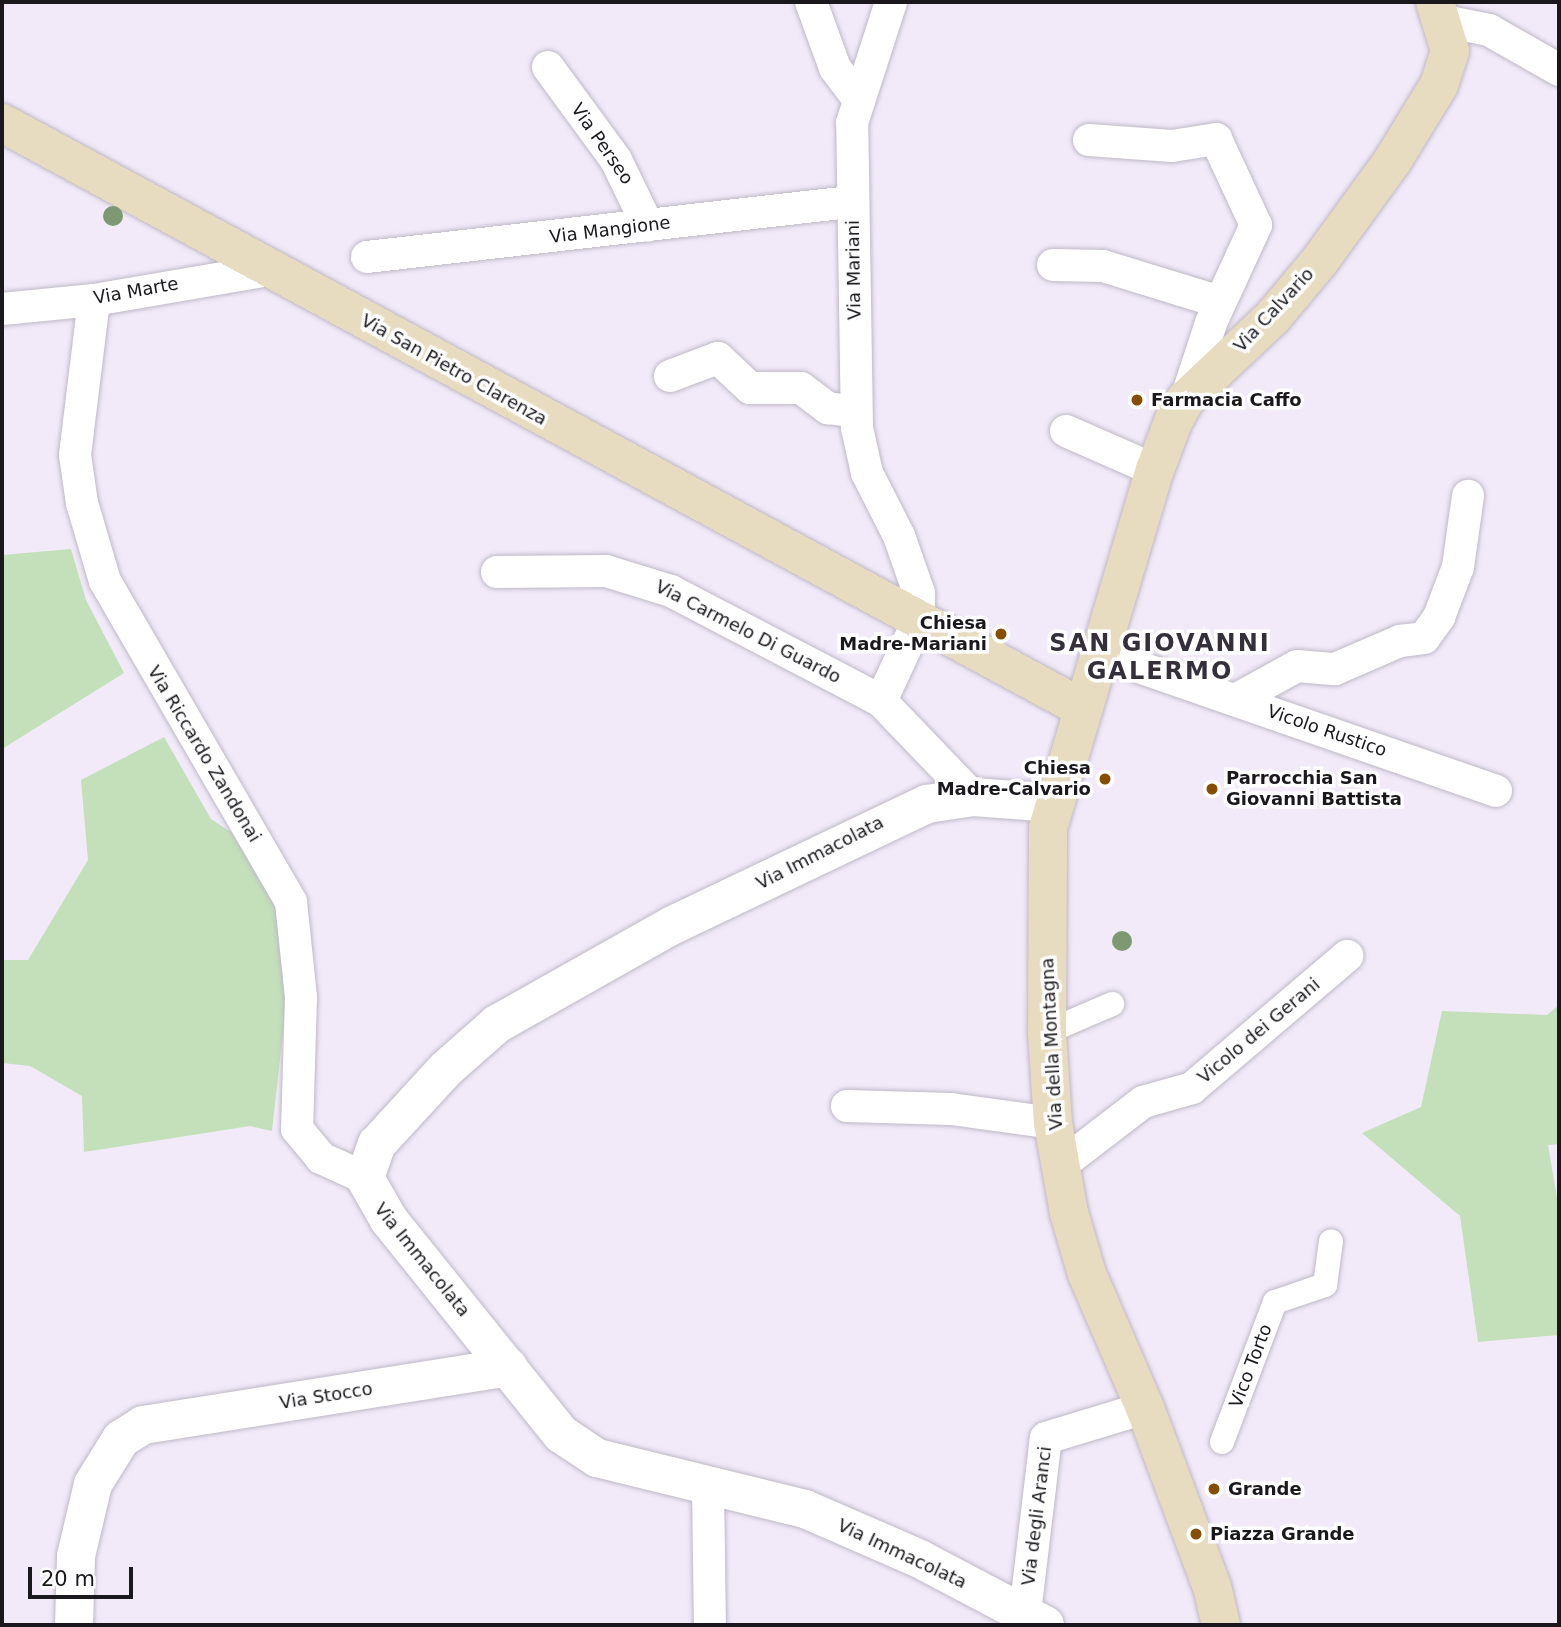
<!DOCTYPE html>
<style>
body{margin:0}
#map{position:relative;width:1561px;height:1627px;overflow:hidden;background:#f2eaf9;font-family:"DejaVu Sans",sans-serif}
div>[style]{position:absolute}
[style*='--x']{left:calc(var(--x)*1px);top:calc(var(--y)*1px);width:calc(var(--w)*1px);rotate:calc(var(--a)*1deg)}
.green>*{inset:0;background:#c3e0bb}
.roads{filter:drop-shadow(0 0 2px #bfb8c6) drop-shadow(0 0 2px #bfb8c6)}
.pedestrian>*{height:24px;margin:-12px;padding:0 12px;transform-origin:12px;border-radius:12px;background:#fff}
.minor>*{height:32px;margin:-16px;padding:0 16px;transform-origin:16px;border-radius:16px;background:#fff}
.tertiary>*{height:38px;margin:-19px;padding:0 19px;transform-origin:19px;border-radius:19px;background:#fff}
.secondary>*{height:38px;margin:-19px;padding:0 19px;transform-origin:19px;border-radius:19px;background:#e7dcbf}
.trees>*{width:20px;height:20px;margin:-10px;border-radius:50%;background:#7d9971}
.dots>*{width:19px;height:19px;translate:-50% -50%;box-sizing:border-box;border:4px solid #fff;border-radius:50%}
span{translate:-50% -50%;white-space:nowrap;text-align:center;line-height:1.15;-webkit-text-stroke:7px #fff;paint-order:stroke}
.street-label{font-size:18px;color:#1a181d}
.poi-label{font-size:18px;color:#1a181d;font-weight:700}
.left{translate:0 -50%;text-align:left}
.right{translate:-100% -50%;text-align:right}
.district-label{font-size:24px;color:#352f3b;font-weight:700;letter-spacing:2px}
.frame{position:absolute;inset:0;border:4px solid #1a181d;pointer-events:none}
.scale{position:absolute;left:28px;top:1567px;width:105px;height:32px;box-sizing:border-box;border:4px solid #1a181d;border-top:0;padding-left:9px;font-size:21px;line-height:24px;white-space:nowrap;color:#1a181d;-webkit-text-stroke:5px #fff;paint-order:stroke}
</style>
<div id="map">
<div class="green">
<div style="clip-path:polygon(71px 549px,86px 600px,124px 673px,2px 749px,2px 555px)"></div>
<div style="clip-path:polygon(164px 737px,211px 819px,240px 838px,275px 904px,287px 997px,272px 1131px,250px 1126px,84px 1152px,82px 1096px,30px 1066px,2px 1063px,2px 960px,28px 960px,88px 860px,81px 780px)"></div>
<div style="clip-path:polygon(1559px 1005px,1559px 1144px,1548px 1145px,1559px 1209px,1559px 1335px,1478px 1342px,1460px 1216px,1362px 1133px,1421px 1107px,1442px 1011px,1547px 1015px)"></div>
</div>
<div class="roads">
<div class="pedestrian">
<div style="--x:1047;--y:1032;--w:71;--a:-23.3"></div>
<div style="--x:1222;--y:1442;--w:150;--a:-69.3"></div>
<div style="--x:1275;--y:1302;--w:53;--a:-18.8"></div>
<div style="--x:1325;--y:1285;--w:44;--a:-82.2"></div>
</div>
<div class="minor">
<div style="--x:811;--y:2;--w:70;--a:70"></div>
<div style="--x:835;--y:68;--w:40;--a:53"></div>
<div style="--x:1444;--y:21;--w:46;--a:11.3"></div>
<div style="--x:1489;--y:30;--w:81;--a:29.7"></div>
<div style="--x:548;--y:67;--w:115;--a:53.8"></div>
<div style="--x:616;--y:160;--w:73;--a:64.1"></div>
<div style="--x:1089;--y:140;--w:83;--a:4.1"></div>
<div style="--x:1172;--y:146;--w:45;--a:-9"></div>
<div style="--x:1216;--y:139;--w:95;--a:65.1"></div>
<div style="--x:1256;--y:225;--w:108;--a:114.7"></div>
<div style="--x:1211;--y:323;--w:80;--a:108.2"></div>
<div style="--x:367;--y:257;--w:489;--a:-6.5"></div>
<div style="--x:1053;--y:265;--w:50;--a:1.1"></div>
<div style="--x:1103;--y:266;--w:122;--a:17.1"></div>
<div style="--x:94;--y:300;--w:156;--a:97"></div>
<div style="--x:75;--y:455;--w:49;--a:81.7"></div>
<div style="--x:82;--y:503;--w:81;--a:73.6"></div>
<div style="--x:105;--y:581;--w:371;--a:59.9"></div>
<div style="--x:291;--y:902;--w:96;--a:84"></div>
<div style="--x:301;--y:997;--w:132;--a:91.7"></div>
<div style="--x:297;--y:1129;--w:38;--a:50"></div>
<div style="--x:321;--y:1158;--w:48;--a:24.4"></div>
<div style="--x:2;--y:309;--w:92;--a:-5.6"></div>
<div style="--x:94;--y:300;--w:179;--a:-9.7"></div>
<div style="--x:670;--y:376;--w:51;--a:-20.6"></div>
<div style="--x:718;--y:358;--w:44;--a:43.2"></div>
<div style="--x:750;--y:388;--w:51;--a:0"></div>
<div style="--x:801;--y:388;--w:34;--a:37"></div>
<div style="--x:828;--y:408;--w:28;--a:8"></div>
<div style="--x:1066;--y:431;--w:97;--a:23.7"></div>
<div style="--x:497;--y:572;--w:109;--a:-0.5"></div>
<div style="--x:606;--y:571;--w:68;--a:17.1"></div>
<div style="--x:671;--y:591;--w:237;--a:27.6"></div>
<div style="--x:881;--y:701;--w:133;--a:46.2"></div>
<div style="--x:1101;--y:654;--w:418;--a:19.1"></div>
<div style="--x:1237;--y:699;--w:68;--a:-28.8"></div>
<div style="--x:1297;--y:666;--w:38;--a:5"></div>
<div style="--x:1335;--y:669;--w:71;--a:-23.3"></div>
<div style="--x:1400;--y:641;--w:24;--a:-7"></div>
<div style="--x:1424;--y:638;--w:26;--a:-54"></div>
<div style="--x:1439;--y:617;--w:53;--a:-69.2"></div>
<div style="--x:1458;--y:567;--w:72;--a:-82"></div>
<div style="--x:881;--y:701;--w:90;--a:-65.1"></div>
<div style="--x:919;--y:619;--w:26;--a:-90"></div>
<div style="--x:919;--y:593;--w:60;--a:-109.3"></div>
<div style="--x:899;--y:536;--w:71;--a:-116.9"></div>
<div style="--x:867;--y:473;--w:46;--a:-102.5"></div>
<div style="--x:857;--y:428;--w:305;--a:-90.9"></div>
<div style="--x:852;--y:123;--w:127;--a:-72.1"></div>
<div style="--x:847;--y:1106;--w:104;--a:1.7"></div>
<div style="--x:951;--y:1109;--w:103;--a:7.8"></div>
<div style="--x:1061;--y:1165;--w:103;--a:-37.5"></div>
<div style="--x:1143;--y:1102;--w:51;--a:-15.9"></div>
<div style="--x:1192;--y:1088;--w:204;--a:-40.4"></div>
<div style="--x:708;--y:1487;--w:138;--a:89.2"></div>
<div style="--x:1025;--y:1613;--w:176;--a:-83.2"></div>
<div style="--x:1046;--y:1438;--w:103;--a:-16.9"></div>
</div>
<div class="tertiary">
<div style="--x:74;--y:1625;--w:69;--a:-88.3"></div>
<div style="--x:76;--y:1556;--w:74;--a:-76.7"></div>
<div style="--x:93;--y:1484;--w:53;--a:-58.1"></div>
<div style="--x:121;--y:1439;--w:26;--a:-32"></div>
<div style="--x:143;--y:1425;--w:370;--a:-9"></div>
<div style="--x:1045;--y:1625;--w:141;--a:-152.2"></div>
<div style="--x:920;--y:1559;--w:125;--a:-156.5"></div>
<div style="--x:805;--y:1509;--w:214;--a:-166.2"></div>
<div style="--x:597;--y:1458;--w:43;--a:-146.3"></div>
<div style="--x:561;--y:1434;--w:275;--a:-128.8"></div>
<div style="--x:389;--y:1220;--w:48;--a:-119.7"></div>
<div style="--x:365;--y:1178;--w:36;--a:-71"></div>
<div style="--x:377;--y:1144;--w:103;--a:-47.4"></div>
<div style="--x:447;--y:1068;--w:67;--a:-41.3"></div>
<div style="--x:497;--y:1024;--w:200;--a:-29.4"></div>
<div style="--x:671;--y:926;--w:284;--a:-25.5"></div>
<div style="--x:927;--y:804;--w:47;--a:-8.7"></div>
<div style="--x:973;--y:797;--w:81;--a:4.2"></div>
</div>
<div class="secondary">
<div style="--x:2;--y:123;--w:1230;--a:28.44"></div>
<div style="--x:1221;--y:1625;--w:39;--a:-103"></div>
<div style="--x:1212;--y:1587;--w:191;--a:-110.5"></div>
<div style="--x:1145;--y:1408;--w:146;--a:-113.4"></div>
<div style="--x:1087;--y:1274;--w:64;--a:-106.4"></div>
<div style="--x:1069;--y:1213;--w:91;--a:-100.1"></div>
<div style="--x:1053;--y:1123;--w:91;--a:-93.8"></div>
<div style="--x:1047;--y:1032;--w:204;--a:-89.7"></div>
<div style="--x:1048;--y:828;--w:374;--a:-73.4"></div>
<div style="--x:1155;--y:470;--w:51;--a:-69.4"></div>
<div style="--x:1173;--y:422;--w:26;--a:-61"></div>
<div style="--x:1186;--y:399;--w:120;--a:-43.3"></div>
<div style="--x:1273;--y:317;--w:72;--a:-50.1"></div>
<div style="--x:1319;--y:262;--w:126;--a:-54"></div>
<div style="--x:1393;--y:160;--w:88;--a:-58.5"></div>
<div style="--x:1439;--y:85;--w:36;--a:-72"></div>
<div style="--x:1450;--y:51;--w:51;--a:-107"></div>
</div>
</div>
<div class="trees">
<div style="left:113px;top:216px"></div>
<div style="left:1122px;top:941px"></div>
</div>
<div class="dots">
<div style="left:1137px;top:400px;background:#864e00"></div>
<div style="left:1001px;top:634px;background:#864e00"></div>
<div style="left:1105px;top:779px;background:#864e00"></div>
<div style="left:1212px;top:789px;background:#864e00"></div>
<div style="left:1214px;top:1489px;background:#864e00"></div>
<div style="left:1196px;top:1534px;background:#864e00"></div>
</div>
<div class="street-label">
<span style="left:602px;top:144px;rotate:55deg">Via Perseo</span>
<span style="left:610px;top:230px;rotate:-7deg">Via Mangione</span>
<span style="left:854px;top:270px;rotate:-91deg">Via Mariani</span>
<span style="left:136px;top:291px;rotate:-10deg">Via Marte</span>
<span style="left:1274px;top:310px;rotate:-47deg">Via Calvario</span>
<span style="left:454px;top:370px;rotate:29deg">Via San Pietro Clarenza</span>
<span style="left:748px;top:632px;rotate:27deg">Via Carmelo Di Guardo</span>
<span style="left:1327px;top:731px;rotate:19deg">Vicolo Rustico</span>
<span style="left:204px;top:754px;rotate:59deg">Via Riccardo Zandonai</span>
<span style="left:820px;top:853px;rotate:-27deg">Via Immacolata</span>
<span style="left:1259px;top:1031px;rotate:-40deg">Vicolo dei Gerani</span>
<span style="left:1052px;top:1044px;rotate:-93deg">Via della Montagna</span>
<span style="left:422px;top:1260px;rotate:51deg">Via Immacolata</span>
<span style="left:1251px;top:1366px;rotate:-69deg">Vico Torto</span>
<span style="left:326px;top:1396px;rotate:-9deg">Via Stocco</span>
<span style="left:1037px;top:1516px;rotate:-83deg">Via degli Aranci</span>
<span style="left:902px;top:1554px;rotate:25deg">Via Immacolata</span>
</div>
<div class="poi-label">
<span class="left" style="left:1151px;top:400px">Farmacia Caffo</span>
<span class="right" style="left:987px;top:634px">Chiesa<br>Madre-Mariani</span>
<span class="right" style="left:1091px;top:779px">Chiesa<br>Madre-Calvario</span>
<span class="left" style="left:1226px;top:789px">Parrocchia San<br>Giovanni Battista</span>
<span class="left" style="left:1228px;top:1489px">Grande</span>
<span class="left" style="left:1210px;top:1534px">Piazza Grande</span>
</div>
<div class="district-label">
<span style="left:1160px;top:658px">SAN GIOVANNI<br>GALERMO</span>
</div>
<div class="frame"></div>
<div class="scale">20 m</div>
</div>
